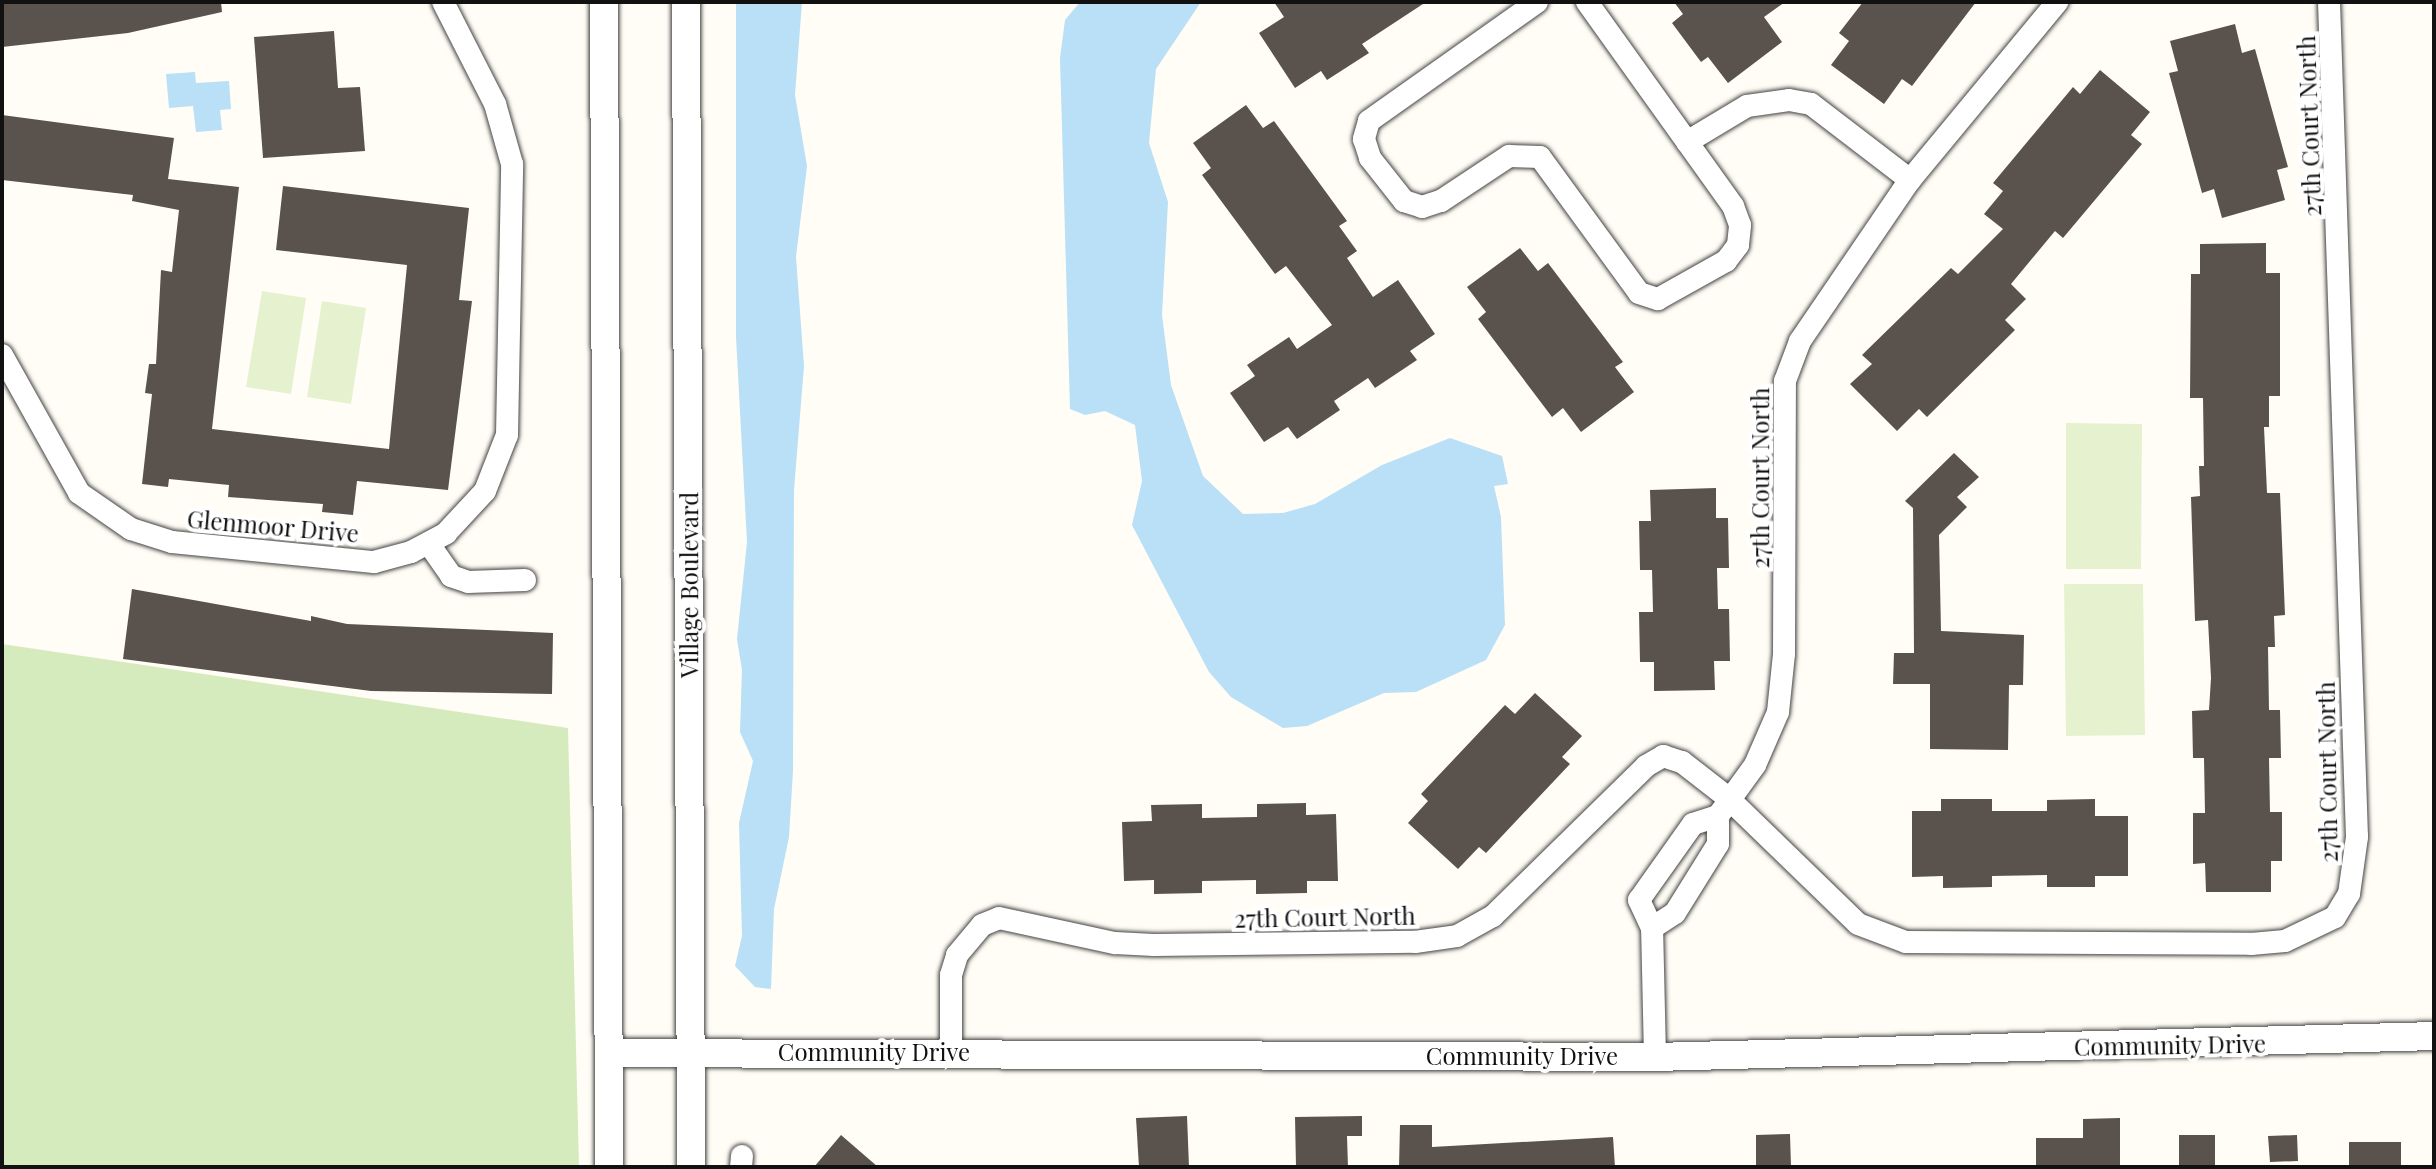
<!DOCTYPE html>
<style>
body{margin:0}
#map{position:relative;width:2436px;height:1169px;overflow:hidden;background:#fffdf5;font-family:"Playfair Display",serif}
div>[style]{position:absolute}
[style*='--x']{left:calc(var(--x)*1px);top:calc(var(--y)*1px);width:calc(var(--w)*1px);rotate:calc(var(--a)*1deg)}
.green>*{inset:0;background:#d5ebbd}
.pitch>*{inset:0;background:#e6f2cf}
.water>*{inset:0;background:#b9e0f7}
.building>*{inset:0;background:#5a524d}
.roads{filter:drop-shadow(0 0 2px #444) drop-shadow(0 0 2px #444)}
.minor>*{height:22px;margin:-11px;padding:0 11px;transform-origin:11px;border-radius:11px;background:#fff}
.tertiary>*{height:28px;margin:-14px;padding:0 14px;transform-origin:14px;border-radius:14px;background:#fff}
span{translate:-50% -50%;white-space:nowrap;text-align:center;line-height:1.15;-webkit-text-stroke:8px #fff;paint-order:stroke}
.street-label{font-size:24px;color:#111}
.frame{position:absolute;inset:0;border:4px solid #111;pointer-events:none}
</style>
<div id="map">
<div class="green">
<div style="clip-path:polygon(2px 644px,568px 728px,579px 1167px,2px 1167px)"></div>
</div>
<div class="pitch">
<div style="clip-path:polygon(262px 291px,306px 298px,291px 394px,246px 387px)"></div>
<div style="clip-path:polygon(322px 301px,366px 308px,351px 404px,307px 397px)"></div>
<div style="clip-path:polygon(2066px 423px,2142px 424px,2141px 569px,2066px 569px)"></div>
<div style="clip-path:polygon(2064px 584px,2143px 584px,2145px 735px,2066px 736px)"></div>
</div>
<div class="water">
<div style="clip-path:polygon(736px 2px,802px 2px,795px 95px,807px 166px,796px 257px,804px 366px,794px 490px,793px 771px,789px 837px,774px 909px,771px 989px,755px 987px,735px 966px,742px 936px,739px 823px,753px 761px,740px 732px,742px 670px,737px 639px,747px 542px,736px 337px)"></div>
<div style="clip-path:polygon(1080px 2px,1201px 2px,1156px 69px,1149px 143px,1168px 202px,1162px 315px,1171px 385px,1203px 476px,1243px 514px,1283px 513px,1315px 504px,1382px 465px,1450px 438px,1502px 456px,1508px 484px,1494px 486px,1501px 517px,1505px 625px,1486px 660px,1416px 692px,1384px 693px,1307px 726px,1283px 728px,1231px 697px,1209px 672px,1132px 525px,1142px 481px,1135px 425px,1105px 411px,1085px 415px,1070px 409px,1060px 58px,1065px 20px)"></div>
<div style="clip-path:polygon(195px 72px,196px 83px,229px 81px,231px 109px,220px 110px,222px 130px,196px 132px,193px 106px,169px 108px,166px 74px)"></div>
</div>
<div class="building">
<div style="clip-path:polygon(2px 2px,221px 2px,222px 12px,128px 33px,2px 47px)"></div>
<div style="clip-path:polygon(1274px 2px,1426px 2px,1362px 44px,1369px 53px,1327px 80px,1321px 71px,1295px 88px,1259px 33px,1284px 17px)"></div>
<div style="clip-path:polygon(1674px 2px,1785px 2px,1764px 17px,1782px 42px,1728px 83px,1708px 57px,1701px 62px,1672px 23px,1683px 14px)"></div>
<div style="clip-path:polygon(1863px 2px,1976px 2px,1912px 86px,1902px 79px,1884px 104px,1831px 65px,1849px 41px,1839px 33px)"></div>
<div style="clip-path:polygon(2235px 24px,2242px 53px,2255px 49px,2288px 167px,2277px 170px,2285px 200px,2222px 218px,2214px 189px,2202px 193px,2169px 73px,2178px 71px,2170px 41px)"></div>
<div style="clip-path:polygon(334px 31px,338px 88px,360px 87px,365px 151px,263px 158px,254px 37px)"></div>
<div style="clip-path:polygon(2100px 70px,2150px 112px,2131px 135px,2142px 144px,2063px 238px,2055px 231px,2011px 284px,2026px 299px,2005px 320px,2015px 330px,1927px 417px,1919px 409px,1897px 431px,1850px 384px,1872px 364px,1862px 355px,1951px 268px,1958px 274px,2003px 229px,1984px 214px,2003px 191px,1993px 183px,2073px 87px,2080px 94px)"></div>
<div style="clip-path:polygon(1246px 105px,1263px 128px,1274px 121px,1347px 221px,1339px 226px,1357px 251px,1347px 258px,1373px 297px,1398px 280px,1435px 334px,1410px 351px,1417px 360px,1375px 388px,1368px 378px,1334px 401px,1340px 410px,1297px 439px,1288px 427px,1264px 442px,1230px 393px,1255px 376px,1247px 365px,1289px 337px,1297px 349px,1332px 325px,1286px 266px,1275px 274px,1202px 175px,1211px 168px,1193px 143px)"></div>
<div style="clip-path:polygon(2px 115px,174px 138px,168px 179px,239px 187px,212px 429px,389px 449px,407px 265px,276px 250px,283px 186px,469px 208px,459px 300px,472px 301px,448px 490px,357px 481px,353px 515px,322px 512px,323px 504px,228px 497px,229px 485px,169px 479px,168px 487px,142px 484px,152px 394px,145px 393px,149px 364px,156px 364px,161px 270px,172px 272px,179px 210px,132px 201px,133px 195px,2px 180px)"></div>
<div style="clip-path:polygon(2266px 243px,2266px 273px,2280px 273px,2280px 396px,2269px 396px,2269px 427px,2264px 427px,2267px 493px,2280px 493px,2285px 615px,2274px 616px,2275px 647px,2268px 647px,2269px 710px,2280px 710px,2281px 758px,2269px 758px,2270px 812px,2282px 812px,2282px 861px,2271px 861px,2271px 892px,2206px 892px,2205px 863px,2193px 864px,2193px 813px,2205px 813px,2204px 758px,2193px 758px,2192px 711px,2209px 710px,2211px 678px,2208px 620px,2195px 621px,2191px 497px,2200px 496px,2199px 466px,2204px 466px,2203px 398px,2190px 398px,2191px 274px,2200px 274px,2200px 244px)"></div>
<div style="clip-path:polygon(1520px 248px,1538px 271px,1548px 263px,1623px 362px,1615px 367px,1634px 392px,1581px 432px,1563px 408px,1552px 417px,1478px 319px,1486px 312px,1467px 287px)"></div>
<div style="clip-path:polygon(1954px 453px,1979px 477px,1957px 497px,1967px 507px,1939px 535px,1941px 631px,2024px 635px,2023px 685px,2009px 685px,2008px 750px,1930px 749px,1930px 684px,1893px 684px,1894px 653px,1914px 653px,1913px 508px,1905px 501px)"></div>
<div style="clip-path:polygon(1716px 488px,1716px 518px,1728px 518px,1729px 568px,1717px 568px,1718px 609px,1729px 609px,1730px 661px,1714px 661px,1715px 690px,1654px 691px,1654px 662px,1640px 662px,1639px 612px,1653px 612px,1652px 570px,1640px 570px,1639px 521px,1651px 521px,1650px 490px)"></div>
<div style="clip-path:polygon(132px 589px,311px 621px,311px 616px,347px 624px,553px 633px,552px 694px,371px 691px,123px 659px)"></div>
<div style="clip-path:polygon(1535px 693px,1582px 736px,1562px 757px,1570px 764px,1486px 853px,1479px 847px,1458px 869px,1408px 823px,1428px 801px,1421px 794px,1505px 705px,1515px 714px)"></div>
<div style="clip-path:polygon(1941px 799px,1992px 799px,1992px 811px,2047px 811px,2047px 800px,2095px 799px,2095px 816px,2128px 816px,2128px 876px,2095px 876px,2095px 887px,2047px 887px,2047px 875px,1992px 876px,1992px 887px,1943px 888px,1943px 876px,1912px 877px,1912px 811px,1941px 811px)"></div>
<div style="clip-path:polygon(1306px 803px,1306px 815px,1336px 814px,1338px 881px,1307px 881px,1307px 893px,1256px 894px,1256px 880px,1202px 881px,1202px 893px,1154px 894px,1154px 880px,1124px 881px,1122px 822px,1152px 821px,1151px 805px,1202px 804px,1202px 818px,1257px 817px,1257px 804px)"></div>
<div style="clip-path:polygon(1187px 1116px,1189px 1167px,1139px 1167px,1136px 1118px)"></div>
<div style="clip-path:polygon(1362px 1116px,1362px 1136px,1347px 1136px,1348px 1167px,1296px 1167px,1295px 1117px)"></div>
<div style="clip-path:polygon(2120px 1118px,2120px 1167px,2036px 1167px,2036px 1138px,2083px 1138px,2083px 1119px)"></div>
<div style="clip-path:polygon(1400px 1125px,1432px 1125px,1432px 1147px,1613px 1137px,1615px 1167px,1399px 1167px)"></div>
<div style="clip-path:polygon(1790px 1134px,1791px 1167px,1756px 1167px,1756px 1135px)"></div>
<div style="clip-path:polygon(841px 1135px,878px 1167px,814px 1167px)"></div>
<div style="clip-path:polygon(2179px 1135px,2215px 1135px,2215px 1167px,2179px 1167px)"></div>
<div style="clip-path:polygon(2297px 1135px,2298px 1161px,2270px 1162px,2268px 1136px)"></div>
<div style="clip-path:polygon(2349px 1142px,2401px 1142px,2401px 1167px,2349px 1167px)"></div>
</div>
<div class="roads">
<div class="minor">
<div style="--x:1537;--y:2;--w:206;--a:144.7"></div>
<div style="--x:1369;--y:121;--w:19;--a:106"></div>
<div style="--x:1364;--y:139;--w:20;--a:72"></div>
<div style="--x:1370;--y:158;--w:55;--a:51.7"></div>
<div style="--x:1404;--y:201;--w:19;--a:18"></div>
<div style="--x:1422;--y:207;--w:20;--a:-18"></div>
<div style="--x:1441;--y:201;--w:82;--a:-33.5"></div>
<div style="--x:1509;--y:156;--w:31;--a:2"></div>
<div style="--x:1540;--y:157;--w:168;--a:53.9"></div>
<div style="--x:1639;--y:293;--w:20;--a:18"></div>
<div style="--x:1658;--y:299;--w:78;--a:-29.2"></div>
<div style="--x:1726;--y:261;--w:20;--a:-53"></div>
<div style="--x:1738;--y:245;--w:20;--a:-84"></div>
<div style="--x:1740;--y:225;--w:20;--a:-110"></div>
<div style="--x:1733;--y:206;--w:251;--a:-125.6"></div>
<div style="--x:1687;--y:142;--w:70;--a:-31"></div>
<div style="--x:1747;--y:106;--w:42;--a:-8.1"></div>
<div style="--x:1789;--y:100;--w:22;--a:10"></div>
<div style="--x:1811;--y:104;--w:125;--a:37.5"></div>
<div style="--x:2;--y:355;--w:158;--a:60.8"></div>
<div style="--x:79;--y:493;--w:63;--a:34.7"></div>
<div style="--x:131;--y:529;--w:43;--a:17.6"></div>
<div style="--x:172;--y:542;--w:203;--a:5.7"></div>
<div style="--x:374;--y:562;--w:38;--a:-15"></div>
<div style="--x:411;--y:552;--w:40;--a:-28"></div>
<div style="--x:446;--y:533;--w:57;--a:-47.1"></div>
<div style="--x:485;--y:491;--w:60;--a:-68.6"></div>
<div style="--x:507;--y:435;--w:271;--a:-88.9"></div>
<div style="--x:512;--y:164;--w:62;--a:-105.8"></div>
<div style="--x:495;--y:104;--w:114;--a:-117"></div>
<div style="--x:429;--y:544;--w:39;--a:55"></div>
<div style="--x:451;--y:576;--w:18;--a:19"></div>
<div style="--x:468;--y:582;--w:57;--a:-2"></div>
<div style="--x:1652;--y:928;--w:27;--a:-33"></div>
<div style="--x:1675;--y:913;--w:81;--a:-58.1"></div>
<div style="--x:1718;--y:844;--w:28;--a:-90"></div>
<div style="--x:1718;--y:816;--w:63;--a:-54"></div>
<div style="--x:1755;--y:765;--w:58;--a:-66.5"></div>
<div style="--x:1778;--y:712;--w:58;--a:-84.1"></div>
<div style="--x:1784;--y:654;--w:273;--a:-89.8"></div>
<div style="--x:1785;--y:381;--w:43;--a:-69.4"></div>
<div style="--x:1800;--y:341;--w:195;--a:-55.7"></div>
<div style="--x:1910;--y:180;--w:231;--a:-50.4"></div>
<div style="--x:951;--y:1052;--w:77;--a:-90"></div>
<div style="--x:951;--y:975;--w:21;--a:-73"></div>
<div style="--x:957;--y:955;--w:39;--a:-50"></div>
<div style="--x:982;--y:925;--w:18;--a:-22"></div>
<div style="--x:999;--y:918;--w:119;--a:12.2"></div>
<div style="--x:1115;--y:943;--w:39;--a:3"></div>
<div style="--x:1154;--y:945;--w:261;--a:-0.7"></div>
<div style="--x:1415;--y:942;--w:42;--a:-8.1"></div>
<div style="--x:1457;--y:936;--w:41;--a:-29.1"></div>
<div style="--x:1493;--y:916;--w:214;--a:-44.4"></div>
<div style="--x:1646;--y:766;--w:20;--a:-30"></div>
<div style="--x:1663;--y:756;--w:20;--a:18"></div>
<div style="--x:1682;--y:762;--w:57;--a:37.9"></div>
<div style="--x:1727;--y:797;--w:182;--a:44.1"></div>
<div style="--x:1858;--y:924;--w:51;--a:20.6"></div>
<div style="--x:1906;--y:942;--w:345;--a:0.3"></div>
<div style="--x:2251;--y:944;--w:34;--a:-5"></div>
<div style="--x:2285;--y:941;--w:55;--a:-25.6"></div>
<div style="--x:2335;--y:917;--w:27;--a:-59"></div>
<div style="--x:2349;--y:894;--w:58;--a:-82"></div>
<div style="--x:2357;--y:837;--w:835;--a:-91.92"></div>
<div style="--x:1655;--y:1057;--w:129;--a:-91.3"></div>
<div style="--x:1652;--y:928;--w:31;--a:-115"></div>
<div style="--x:1639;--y:900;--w:93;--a:-54.6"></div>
<div style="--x:1693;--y:824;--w:26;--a:-18"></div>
<div style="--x:741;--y:1167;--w:11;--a:-85"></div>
</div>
<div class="tertiary">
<div style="--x:604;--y:2;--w:1165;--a:89.75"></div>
<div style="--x:686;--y:2;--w:1165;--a:89.75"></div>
<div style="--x:610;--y:1053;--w:1045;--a:0.22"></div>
<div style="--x:1655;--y:1057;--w:779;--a:-1.54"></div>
</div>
</div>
<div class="street-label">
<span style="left:2309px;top:126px;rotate:-92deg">27th Court North</span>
<span style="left:1760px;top:478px;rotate:-90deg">27th Court North</span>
<span style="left:273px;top:526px;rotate:5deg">Glenmoor Drive</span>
<span style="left:689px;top:585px;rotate:-90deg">Village Boulevard</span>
<span style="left:2327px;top:772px;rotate:-91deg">27th Court North</span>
<span style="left:1325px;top:917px;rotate:-1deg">27th Court North</span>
<span style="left:2170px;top:1045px;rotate:-1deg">Community Drive</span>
<span style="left:874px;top:1052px">Community Drive</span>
<span style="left:1522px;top:1056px">Community Drive</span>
</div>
<div class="frame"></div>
</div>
